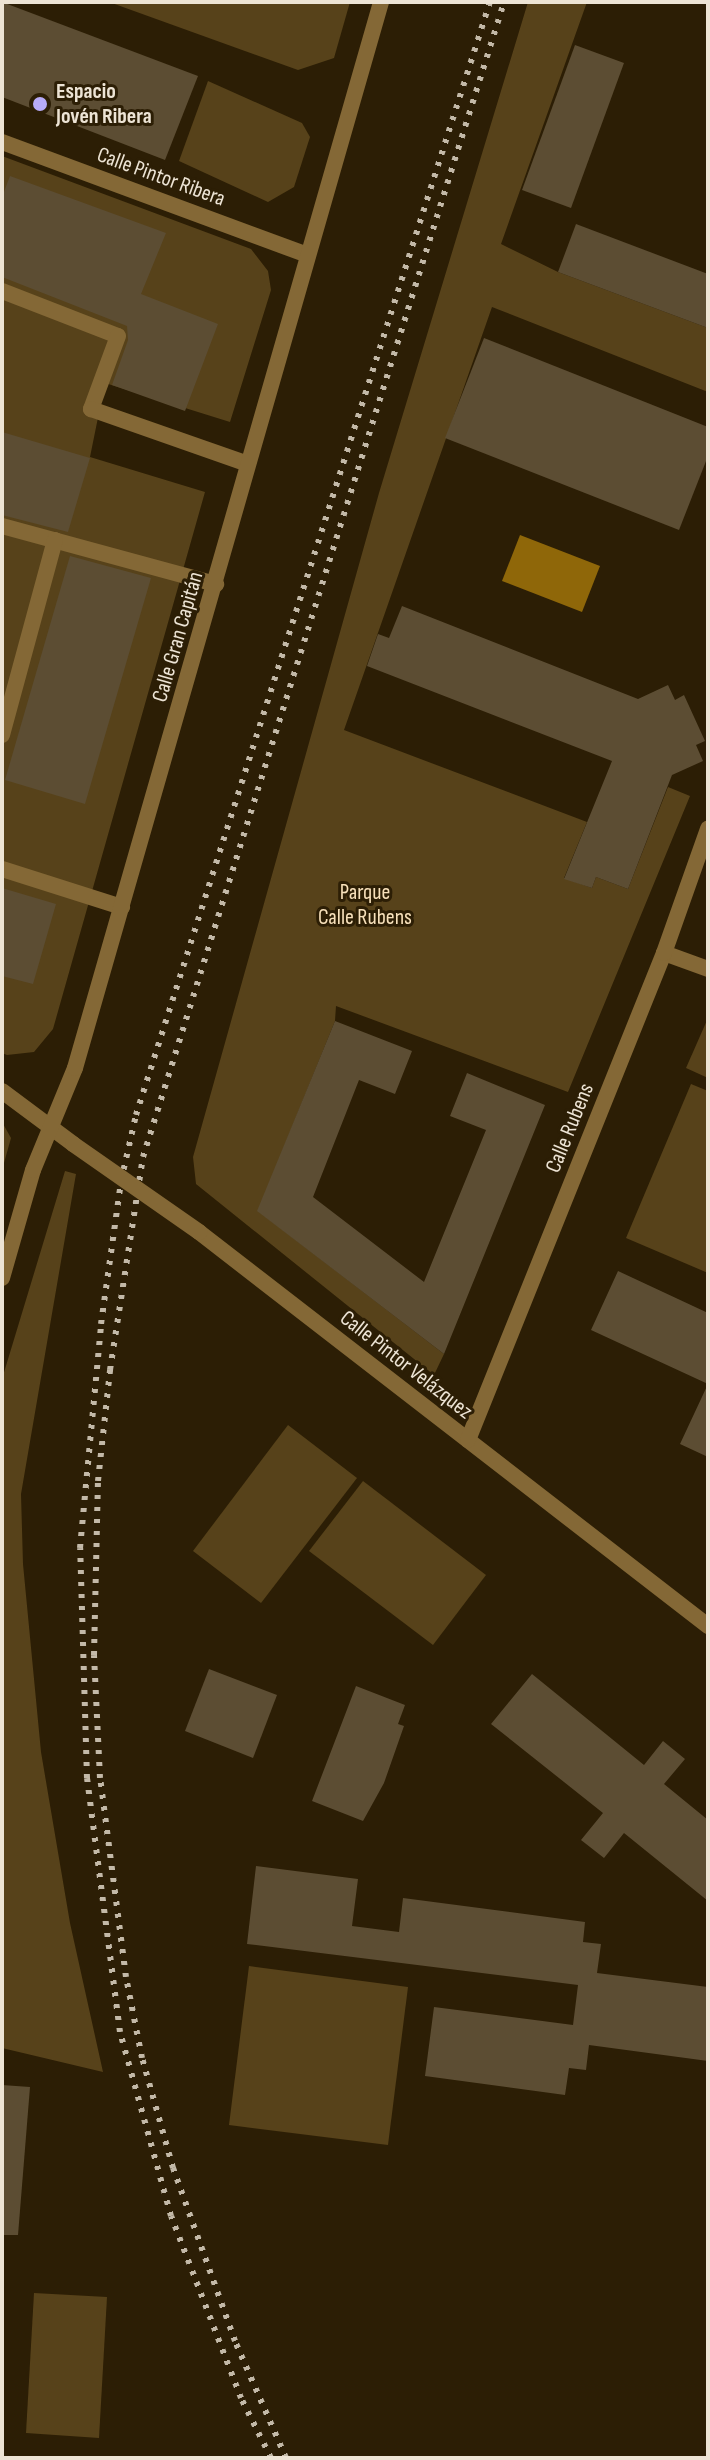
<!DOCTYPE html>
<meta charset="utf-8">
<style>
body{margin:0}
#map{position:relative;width:710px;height:2460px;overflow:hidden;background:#2c1e05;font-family:"Sofia Sans Condensed",sans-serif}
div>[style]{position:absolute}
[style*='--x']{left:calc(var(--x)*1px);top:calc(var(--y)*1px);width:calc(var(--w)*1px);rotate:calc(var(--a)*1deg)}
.green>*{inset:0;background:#57421a}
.water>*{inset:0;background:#8f6709}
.building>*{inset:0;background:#5c4d33}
.street>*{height:16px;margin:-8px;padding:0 8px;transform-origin:8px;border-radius:8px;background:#846836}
.rail>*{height:6px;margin-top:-3px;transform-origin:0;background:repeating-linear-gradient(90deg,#c3b9a8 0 4px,transparent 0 12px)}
.street-bridge>*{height:16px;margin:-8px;padding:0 8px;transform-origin:8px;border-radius:8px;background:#846836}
.dots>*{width:22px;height:22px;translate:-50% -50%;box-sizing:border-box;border:4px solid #2c1e05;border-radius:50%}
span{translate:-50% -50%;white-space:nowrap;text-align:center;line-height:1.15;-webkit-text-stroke:6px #2c1e05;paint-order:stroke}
.poi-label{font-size:22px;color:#ede4d5;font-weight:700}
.left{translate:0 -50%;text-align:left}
.street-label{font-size:22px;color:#ede4d5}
.park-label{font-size:22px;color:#f8e1bb}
.frame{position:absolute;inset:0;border:4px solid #ede4d5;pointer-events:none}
</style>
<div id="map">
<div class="green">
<div style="clip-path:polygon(109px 2px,350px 2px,334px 58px,298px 70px)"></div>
<div style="clip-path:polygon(528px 2px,587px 2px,501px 244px,558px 272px,708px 328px,708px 392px,492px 307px,344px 730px,587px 822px,564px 878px,592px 888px,596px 877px,628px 889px,668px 787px,690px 796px,568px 1092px,336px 1006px,335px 1021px,258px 1211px,444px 1354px,434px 1375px,196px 1184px,193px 1157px,379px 493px)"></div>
<div style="clip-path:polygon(208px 81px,302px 123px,310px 137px,294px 187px,268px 202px,179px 161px)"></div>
<div style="clip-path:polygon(2px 156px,251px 249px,268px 271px,271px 290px,230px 422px,105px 383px,90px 457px,205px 492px,53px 1029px,34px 1052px,7px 1055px,2px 1053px)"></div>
<div style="clip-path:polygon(708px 1018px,708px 1078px,686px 1068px)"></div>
<div style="clip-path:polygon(691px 1084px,708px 1091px,708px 1273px,626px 1238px)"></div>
<div style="clip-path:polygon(2px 1122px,11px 1138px,2px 1170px)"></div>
<div style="clip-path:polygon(65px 1171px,76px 1174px,21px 1494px,23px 1564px,41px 1752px,70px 1923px,103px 2072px,2px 2048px,2px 1379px)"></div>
<div style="clip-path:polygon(288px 1425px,357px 1478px,261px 1603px,193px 1551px)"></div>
<div style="clip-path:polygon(363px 1481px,486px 1575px,433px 1645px,309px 1551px)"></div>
<div style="clip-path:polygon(249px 1966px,408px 1987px,388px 2145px,229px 2125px)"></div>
<div style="clip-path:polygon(34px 2293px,107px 2297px,99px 2438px,26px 2433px)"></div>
</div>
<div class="water">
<div style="clip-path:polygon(520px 535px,600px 566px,582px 612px,502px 581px)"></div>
</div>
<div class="building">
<div style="clip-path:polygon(2px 2px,198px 76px,165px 160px,2px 97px)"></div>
<div style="clip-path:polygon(575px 45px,624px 63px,571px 208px,522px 190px)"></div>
<div style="clip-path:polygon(10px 176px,166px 233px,141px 294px,218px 324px,185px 411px,112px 385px,128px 340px,127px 326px,2px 277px,2px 197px)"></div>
<div style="clip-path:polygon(576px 224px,708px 274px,708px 328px,558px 272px)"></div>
<div style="clip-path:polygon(484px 338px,708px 427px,708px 456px,679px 530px,445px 438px)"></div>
<div style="clip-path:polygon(2px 432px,90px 458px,68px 532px,2px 515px)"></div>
<div style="clip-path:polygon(70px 556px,151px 578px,85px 804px,5px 780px)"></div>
<div style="clip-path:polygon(402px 606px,638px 699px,668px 685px,675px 700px,684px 695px,705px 741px,696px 745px,703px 761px,672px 775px,628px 889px,596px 877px,592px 888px,564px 879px,612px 761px,367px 666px,378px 634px,389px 638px)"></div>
<div style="clip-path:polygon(2px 888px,56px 904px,33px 984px,2px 976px)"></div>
<div style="clip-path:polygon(335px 1021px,412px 1051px,395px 1094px,359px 1080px,313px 1197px,424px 1282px,486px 1130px,450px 1116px,467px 1073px,545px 1105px,444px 1354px,257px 1211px)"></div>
<div style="clip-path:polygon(618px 1271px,708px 1313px,708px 1457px,680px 1444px,708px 1384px,591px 1330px)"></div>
<div style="clip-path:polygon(209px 1669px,277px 1695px,253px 1758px,185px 1731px)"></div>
<div style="clip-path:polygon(532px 1674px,644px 1765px,663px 1741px,685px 1759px,664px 1784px,708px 1820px,708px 1901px,624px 1833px,604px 1858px,581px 1840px,603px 1813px,491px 1724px)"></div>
<div style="clip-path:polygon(356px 1686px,405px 1705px,398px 1724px,404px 1726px,384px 1783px,363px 1821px,312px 1801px)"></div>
<div style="clip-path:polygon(256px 1866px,358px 1879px,352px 1926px,399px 1932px,403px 1898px,585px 1922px,583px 1942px,601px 1944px,597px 1973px,708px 1987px,708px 2061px,589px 2045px,586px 2070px,569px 2068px,565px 2095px,425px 2076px,434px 2007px,573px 2025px,578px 1985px,247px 1944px)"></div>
<div style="clip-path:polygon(2px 2085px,30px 2087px,18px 2235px,2px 2235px)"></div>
</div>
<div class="street">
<div style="--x:2;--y:142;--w:323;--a:20.3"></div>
<div style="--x:2;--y:291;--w:124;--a:21.2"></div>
<div style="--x:118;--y:336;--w:78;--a:110.3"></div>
<div style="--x:91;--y:409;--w:166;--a:19.3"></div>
<div style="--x:2;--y:526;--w:222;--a:15.2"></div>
<div style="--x:2;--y:735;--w:202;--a:-74.8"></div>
<div style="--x:2;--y:869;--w:126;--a:17.6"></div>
<div style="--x:664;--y:953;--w:47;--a:20"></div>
<div style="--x:2;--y:1091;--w:89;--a:36.7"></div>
<div style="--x:199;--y:1232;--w:644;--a:37.74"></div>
<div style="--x:2;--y:1278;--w:112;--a:-74"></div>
<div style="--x:33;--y:1170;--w:110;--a:-67.6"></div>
<div style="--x:75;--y:1068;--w:1109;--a:-73.98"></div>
<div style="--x:468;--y:1440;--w:525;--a:-68.08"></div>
<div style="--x:664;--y:953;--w:132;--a:-70.5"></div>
</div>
<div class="rail">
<div style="--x:271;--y:2458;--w:67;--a:-116.6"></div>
<div style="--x:241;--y:2398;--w:195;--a:-111"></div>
<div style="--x:171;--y:2216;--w:191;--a:-105.5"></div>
<div style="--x:120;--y:2032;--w:256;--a:-97.4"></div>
<div style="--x:87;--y:1778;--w:230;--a:-91.7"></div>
<div style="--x:80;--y:1548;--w:225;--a:-84.6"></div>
<div style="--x:101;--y:1324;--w:144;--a:-82"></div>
<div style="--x:121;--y:1181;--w:68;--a:-77.2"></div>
<div style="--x:136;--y:1115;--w:1168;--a:-72.36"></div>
<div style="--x:286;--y:2458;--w:128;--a:-113.6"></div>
<div style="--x:235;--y:2341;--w:184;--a:-109.7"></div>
<div style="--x:173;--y:2168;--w:114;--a:-105.7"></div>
<div style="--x:142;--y:2058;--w:83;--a:-101.2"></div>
<div style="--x:126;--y:1977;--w:201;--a:-97.4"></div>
<div style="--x:100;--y:1778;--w:123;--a:-92.8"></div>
<div style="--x:94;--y:1655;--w:174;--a:-88.7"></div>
<div style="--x:98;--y:1481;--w:112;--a:-83.8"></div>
<div style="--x:110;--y:1370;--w:216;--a:-81.2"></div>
<div style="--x:143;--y:1157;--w:1210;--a:-72.64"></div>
</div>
<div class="street-bridge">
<div style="--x:73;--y:1144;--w:154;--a:34.9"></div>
</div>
<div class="dots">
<div style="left:40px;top:104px;background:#b7abf8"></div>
</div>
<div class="poi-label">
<span class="left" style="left:56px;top:104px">Espacio<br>Jovén Ribera</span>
</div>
<div class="street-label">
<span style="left:161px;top:177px;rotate:20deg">Calle Pintor Ribera</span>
<span style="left:178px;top:637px;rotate:-74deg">Calle Gran Capitán</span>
<span style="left:570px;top:1128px;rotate:-68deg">Calle Rubens</span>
<span style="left:406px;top:1365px;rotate:38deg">Calle Pintor Velázquez</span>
</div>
<div class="park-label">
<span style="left:365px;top:905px">Parque<br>Calle Rubens</span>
</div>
<div class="frame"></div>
</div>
